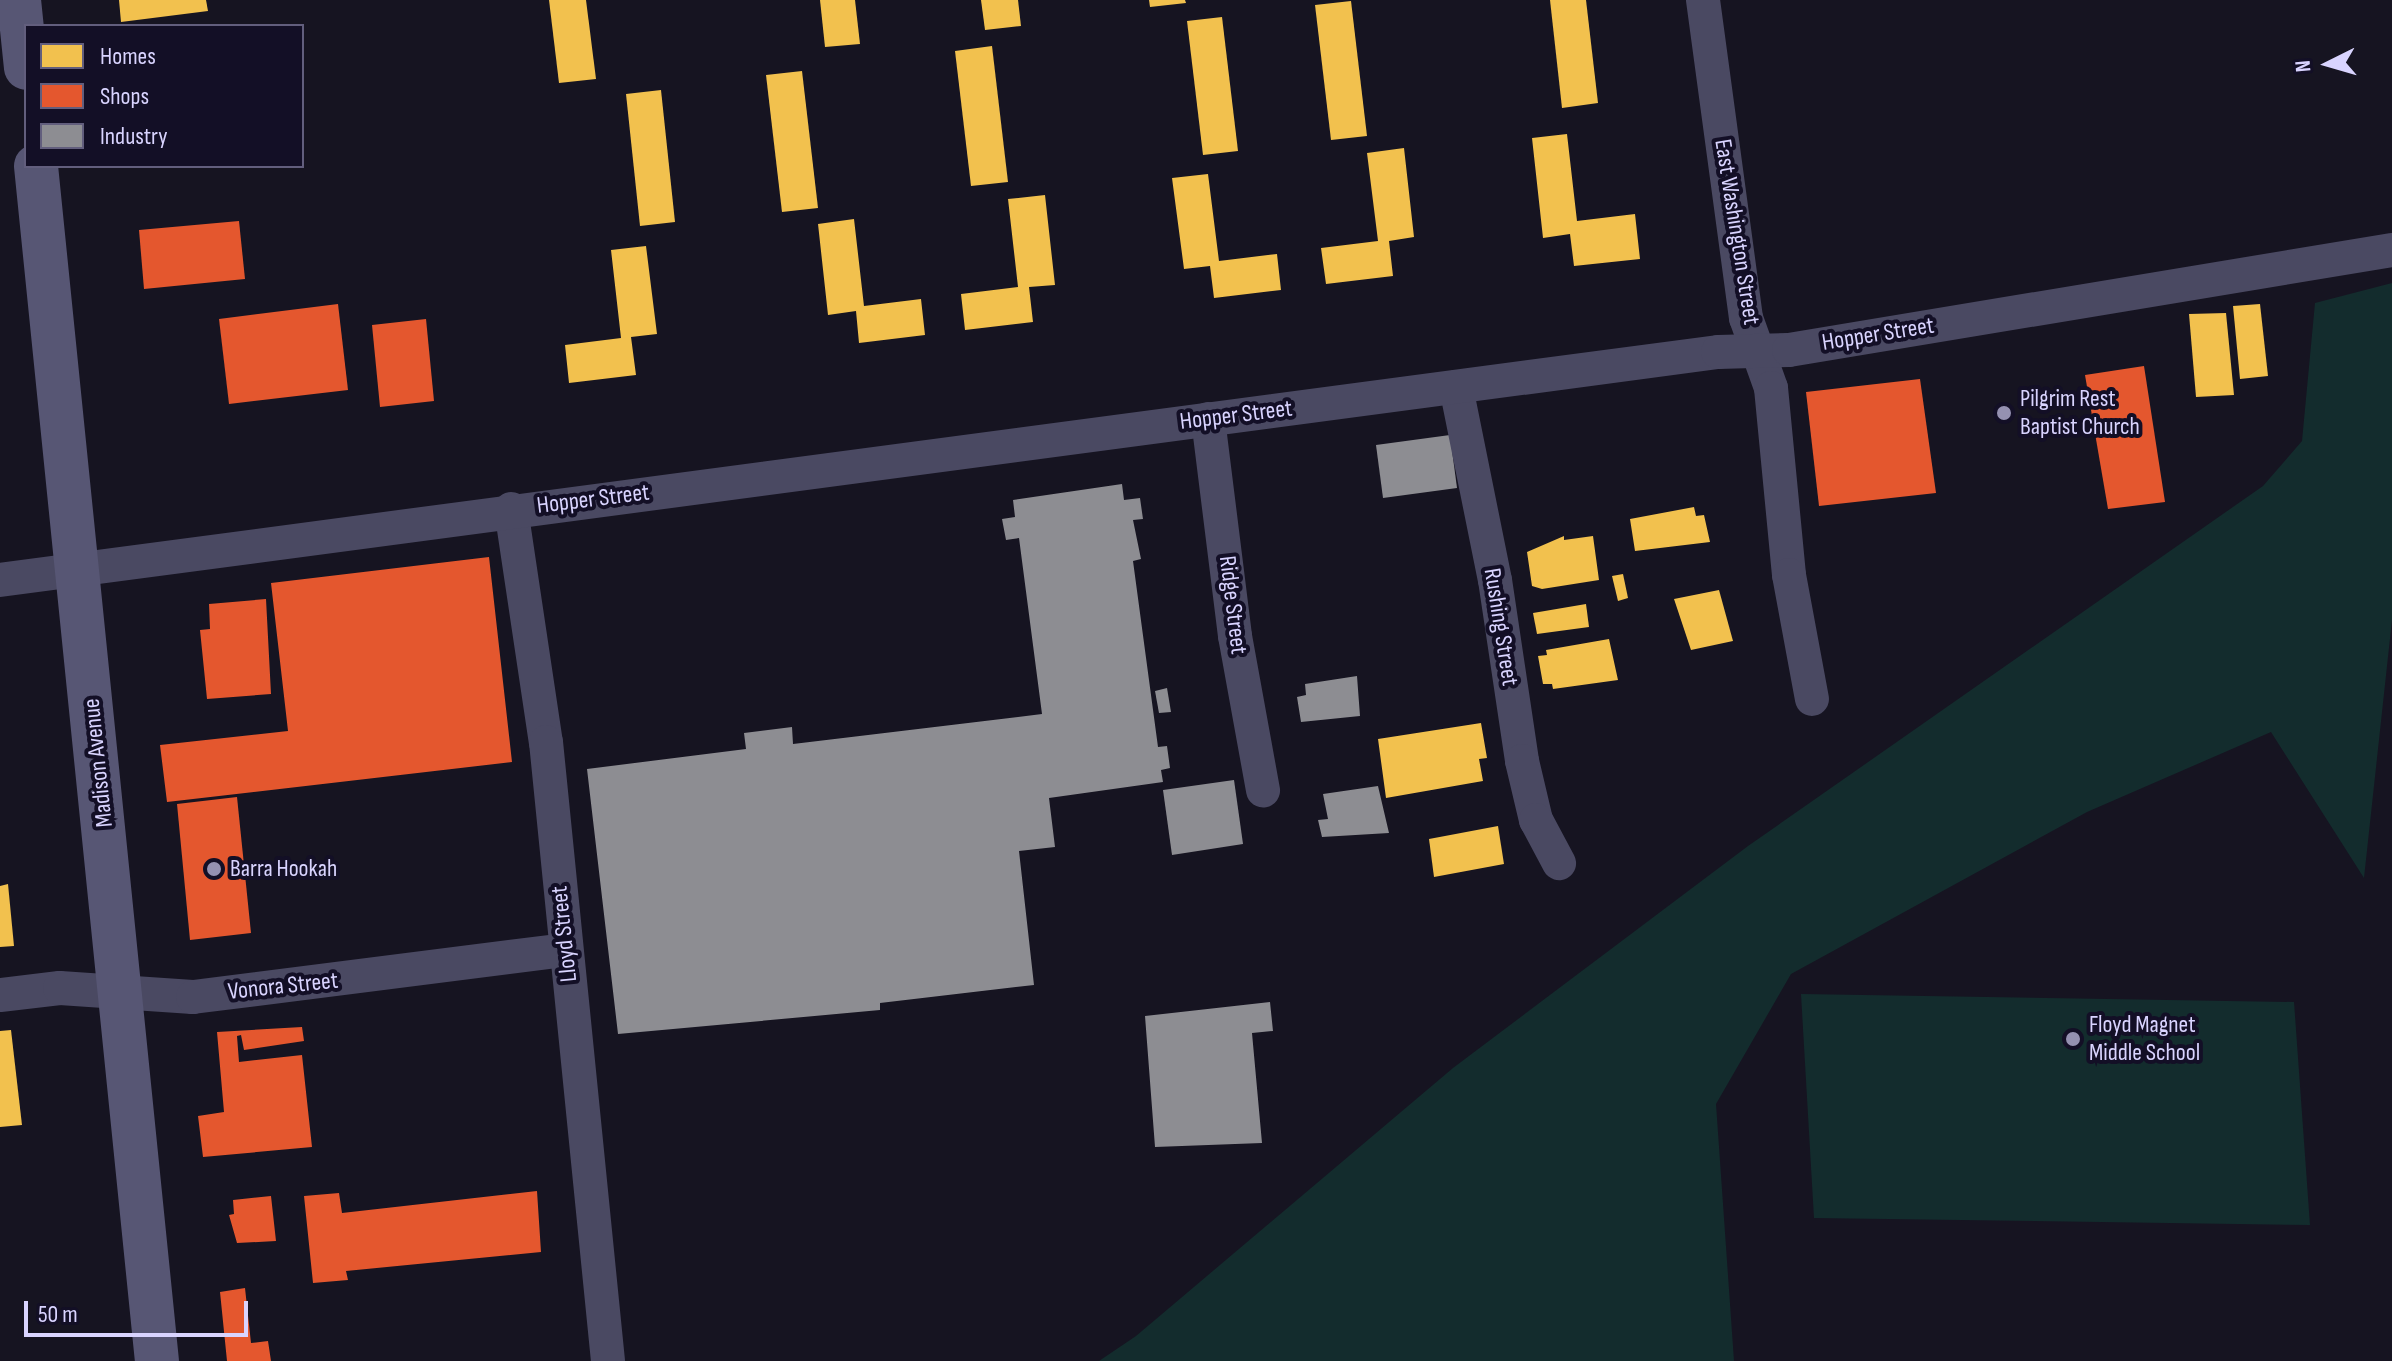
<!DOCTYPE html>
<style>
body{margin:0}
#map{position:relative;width:2392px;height:1361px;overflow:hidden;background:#161421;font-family:"Sofia Sans Condensed",sans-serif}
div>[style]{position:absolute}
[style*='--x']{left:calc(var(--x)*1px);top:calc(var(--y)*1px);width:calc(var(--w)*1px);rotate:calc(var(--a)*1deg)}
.green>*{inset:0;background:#132c2d}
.homes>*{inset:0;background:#f2c14e}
.shops>*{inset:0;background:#e4572e}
.industry>*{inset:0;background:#8d8d92}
.minor>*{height:34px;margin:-17px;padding:0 17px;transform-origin:17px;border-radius:17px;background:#4a4962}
.secondary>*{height:44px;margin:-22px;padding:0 22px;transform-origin:22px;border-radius:22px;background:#575674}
.dots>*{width:22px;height:22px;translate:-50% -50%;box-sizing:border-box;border:4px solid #130f26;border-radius:50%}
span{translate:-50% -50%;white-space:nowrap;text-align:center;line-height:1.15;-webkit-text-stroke:8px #130f26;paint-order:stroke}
.street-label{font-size:24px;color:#d9d4ff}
.poi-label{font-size:24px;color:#d9d4ff}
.left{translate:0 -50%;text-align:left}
.legend{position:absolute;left:24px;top:24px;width:280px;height:144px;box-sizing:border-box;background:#130f26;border:2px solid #625e7d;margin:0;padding:10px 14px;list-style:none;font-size:24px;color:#d9d4ff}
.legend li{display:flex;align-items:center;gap:16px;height:40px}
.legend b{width:40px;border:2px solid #625e7d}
.north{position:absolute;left:2288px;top:24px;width:80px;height:80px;-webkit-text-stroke:6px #130f26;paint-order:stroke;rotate:265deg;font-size:22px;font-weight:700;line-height:32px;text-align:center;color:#d9d4ff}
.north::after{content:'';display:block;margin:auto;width:28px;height:36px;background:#d9d4ff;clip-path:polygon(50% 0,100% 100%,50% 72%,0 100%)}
.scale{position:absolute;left:24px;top:1301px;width:224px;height:36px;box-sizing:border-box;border:4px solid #d9d4ff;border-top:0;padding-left:10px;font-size:24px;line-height:28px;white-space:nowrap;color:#d9d4ff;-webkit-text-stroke:6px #130f26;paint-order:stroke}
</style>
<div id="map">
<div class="green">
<div style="clip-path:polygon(2392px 283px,2392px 620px,2364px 878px,2271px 732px,2087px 812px,1791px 974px,1716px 1104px,1734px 1361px,1099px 1361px,1136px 1336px,1453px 1068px,1748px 846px,2263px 486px,2302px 441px,2315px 303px)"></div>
<div style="clip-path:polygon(1801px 994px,2294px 1002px,2310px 1225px,1814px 1218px)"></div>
</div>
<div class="homes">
<div style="clip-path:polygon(119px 0,206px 0,208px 11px,121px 22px)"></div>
<div style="clip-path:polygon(549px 0,586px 0,596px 79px,559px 83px)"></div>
<div style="clip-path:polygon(820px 0,855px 0,860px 44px,825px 47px)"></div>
<div style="clip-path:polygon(981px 0,1018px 0,1021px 26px,985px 30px)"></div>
<div style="clip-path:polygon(1149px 0,1185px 0,1186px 3px,1150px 7px)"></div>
<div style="clip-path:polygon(1550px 0,1586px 0,1598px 103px,1562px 108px)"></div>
<div style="clip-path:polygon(1351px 1px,1367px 136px,1331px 140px,1315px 5px)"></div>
<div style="clip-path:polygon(1222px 17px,1238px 151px,1203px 155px,1187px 21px)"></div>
<div style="clip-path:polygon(992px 46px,1008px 182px,971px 186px,955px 51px)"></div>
<div style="clip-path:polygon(802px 71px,818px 208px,782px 212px,766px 75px)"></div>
<div style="clip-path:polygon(661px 90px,675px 222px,640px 226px,626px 94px)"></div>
<div style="clip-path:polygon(1567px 134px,1577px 221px,1635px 214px,1640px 259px,1574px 266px,1570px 234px,1543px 238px,1532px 138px)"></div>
<div style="clip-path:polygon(1404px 148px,1414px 237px,1389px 241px,1393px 276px,1326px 284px,1321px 248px,1378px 241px,1367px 153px)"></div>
<div style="clip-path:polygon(1208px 174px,1219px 261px,1277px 254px,1281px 290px,1214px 298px,1210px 266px,1184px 269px,1172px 178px)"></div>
<div style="clip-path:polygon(1045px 195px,1055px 285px,1029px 287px,1033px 322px,965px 330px,961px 294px,1018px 287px,1008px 199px)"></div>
<div style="clip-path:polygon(854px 219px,864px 306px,921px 299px,925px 335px,859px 343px,856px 311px,828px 315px,818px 224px)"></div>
<div style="clip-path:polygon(646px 246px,657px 334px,631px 337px,636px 375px,569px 383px,565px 345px,621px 338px,611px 250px)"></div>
<div style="clip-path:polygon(2260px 304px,2268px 376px,2240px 379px,2233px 306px)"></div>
<div style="clip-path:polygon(2226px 313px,2234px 395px,2196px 397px,2189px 314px)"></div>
<div style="clip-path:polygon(1694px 507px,1696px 516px,1704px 515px,1710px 542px,1635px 551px,1630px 519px)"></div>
<div style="clip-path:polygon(1564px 536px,1564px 540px,1593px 536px,1599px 580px,1542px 589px,1532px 586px,1527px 552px)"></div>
<div style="clip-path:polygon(1623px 574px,1628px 598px,1618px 601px,1612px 576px)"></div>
<div style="clip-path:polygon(1719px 590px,1733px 641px,1691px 650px,1674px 599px)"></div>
<div style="clip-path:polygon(1586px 604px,1589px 627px,1537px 634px,1533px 613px)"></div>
<div style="clip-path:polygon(1609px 639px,1618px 680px,1553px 689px,1552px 684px,1543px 684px,1538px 656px,1547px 655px,1546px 650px)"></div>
<div style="clip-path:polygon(1481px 723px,1487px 758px,1479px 759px,1483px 781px,1386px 798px,1378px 739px)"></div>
<div style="clip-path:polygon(1498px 826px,1504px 864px,1434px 877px,1429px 839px)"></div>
<div style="clip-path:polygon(8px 884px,14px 946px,0 947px,0 886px)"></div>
<div style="clip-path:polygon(11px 1030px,22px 1125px,0 1127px,0 1031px)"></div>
</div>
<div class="shops">
<div style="clip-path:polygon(239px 221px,245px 279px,144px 289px,139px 230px)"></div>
<div style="clip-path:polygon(338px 304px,348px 390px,229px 404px,219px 319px)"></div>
<div style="clip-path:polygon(426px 319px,434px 401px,380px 407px,372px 325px)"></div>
<div style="clip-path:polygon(2144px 366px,2165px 502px,2108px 509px,2085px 375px)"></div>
<div style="clip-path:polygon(1920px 379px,1936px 493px,1819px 506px,1806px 392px)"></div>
<div style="clip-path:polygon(489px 557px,512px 762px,167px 802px,160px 745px,288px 731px,271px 583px)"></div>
<div style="clip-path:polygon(266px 599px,271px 694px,207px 699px,200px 630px,210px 629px,209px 604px)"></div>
<div style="clip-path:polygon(237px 797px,251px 933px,190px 940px,177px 804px)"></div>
<div style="clip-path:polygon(302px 1027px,304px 1041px,244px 1050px,241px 1035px,237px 1036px,239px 1062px,302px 1055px,312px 1147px,203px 1157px,198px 1116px,224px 1112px,217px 1032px)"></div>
<div style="clip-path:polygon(537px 1191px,541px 1252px,346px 1271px,348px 1280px,313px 1283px,304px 1196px,339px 1193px,342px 1213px)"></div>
<div style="clip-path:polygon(271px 1196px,276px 1241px,237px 1243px,229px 1215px,234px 1214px,233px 1200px)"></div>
<div style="clip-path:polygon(245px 1288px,251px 1343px,268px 1341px,271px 1361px,227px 1361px,220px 1292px)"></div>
</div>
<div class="industry">
<div style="clip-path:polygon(1450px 435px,1457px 488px,1383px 498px,1376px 445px)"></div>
<div style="clip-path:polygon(1122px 484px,1124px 500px,1140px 498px,1143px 519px,1133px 520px,1141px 559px,1133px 561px,1158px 747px,1167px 746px,1170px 768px,1161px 770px,1163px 782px,1049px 798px,1055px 847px,1019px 851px,1034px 985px,880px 1003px,880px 1010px,618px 1034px,587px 769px,746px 749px,744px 733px,792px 727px,793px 744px,1042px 714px,1019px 538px,1006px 540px,1002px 519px,1015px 517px,1013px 500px)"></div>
<div style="clip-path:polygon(1357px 676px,1360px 716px,1301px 722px,1297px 697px,1306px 695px,1305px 684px)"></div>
<div style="clip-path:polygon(1167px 688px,1171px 712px,1159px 713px,1155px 691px)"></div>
<div style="clip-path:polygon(1234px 780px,1243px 844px,1172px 855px,1163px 790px)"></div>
<div style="clip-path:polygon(1378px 786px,1389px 833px,1322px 837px,1318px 820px,1328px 819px,1323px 794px)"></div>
<div style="clip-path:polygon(1270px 1002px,1273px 1031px,1252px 1033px,1262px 1143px,1155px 1147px,1145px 1016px)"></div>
</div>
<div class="minor">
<div style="--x:1703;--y:0;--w:321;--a:82.3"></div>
<div style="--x:1746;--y:318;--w:74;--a:70.3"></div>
<div style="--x:1771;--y:388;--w:188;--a:84.5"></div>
<div style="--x:1789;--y:575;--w:126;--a:79.5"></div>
<div style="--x:1456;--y:387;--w:197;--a:78.6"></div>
<div style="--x:1495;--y:580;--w:183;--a:81.5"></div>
<div style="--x:1522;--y:761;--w:61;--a:76.7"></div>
<div style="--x:1536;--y:820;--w:49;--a:61.9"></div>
<div style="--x:1208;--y:419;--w:219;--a:82.9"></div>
<div style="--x:1235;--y:636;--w:157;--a:79.7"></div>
<div style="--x:511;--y:509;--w:236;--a:81.5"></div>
<div style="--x:546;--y:742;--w:622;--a:84.28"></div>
<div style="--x:0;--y:580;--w:1733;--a:-7.56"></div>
<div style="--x:1718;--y:352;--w:71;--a:-1.6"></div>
<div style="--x:1789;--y:350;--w:611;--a:-9.42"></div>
<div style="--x:0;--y:995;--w:60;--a:-6.7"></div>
<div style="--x:60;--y:988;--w:133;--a:3.9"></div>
<div style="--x:193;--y:997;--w:375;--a:-7.2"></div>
</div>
<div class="secondary">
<div style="--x:19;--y:0;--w:68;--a:84.1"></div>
<div style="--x:36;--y:166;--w:1201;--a:84.22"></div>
</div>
<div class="dots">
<div style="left:2004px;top:413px;background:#9591b1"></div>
<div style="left:214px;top:869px;background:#9591b1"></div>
<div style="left:2073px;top:1039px;background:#9591b1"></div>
</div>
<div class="street-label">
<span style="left:1737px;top:232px;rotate:81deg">East Washington Street</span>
<span style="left:1878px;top:334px;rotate:-9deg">Hopper Street</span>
<span style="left:1236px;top:415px;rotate:-7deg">Hopper Street</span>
<span style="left:593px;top:499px;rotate:-7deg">Hopper Street</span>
<span style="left:1233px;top:605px;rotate:83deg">Ridge Street</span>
<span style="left:1501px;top:627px;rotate:81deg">Rushing Street</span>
<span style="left:98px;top:763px;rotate:-96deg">Madison Avenue</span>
<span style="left:564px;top:934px;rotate:-96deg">Lloyd Street</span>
<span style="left:283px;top:986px;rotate:-6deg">Vonora Street</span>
</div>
<div class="poi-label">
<span class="left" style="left:2020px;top:413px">Pilgrim Rest<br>Baptist Church</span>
<span class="left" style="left:230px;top:869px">Barra Hookah</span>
<span class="left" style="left:2089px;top:1039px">Floyd Magnet<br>Middle School</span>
</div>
<ul class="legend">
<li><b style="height:22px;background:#f2c14e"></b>Homes</li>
<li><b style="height:22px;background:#e4572e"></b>Shops</li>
<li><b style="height:22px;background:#8d8d92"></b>Industry</li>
</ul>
<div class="north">N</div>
<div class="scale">50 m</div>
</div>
